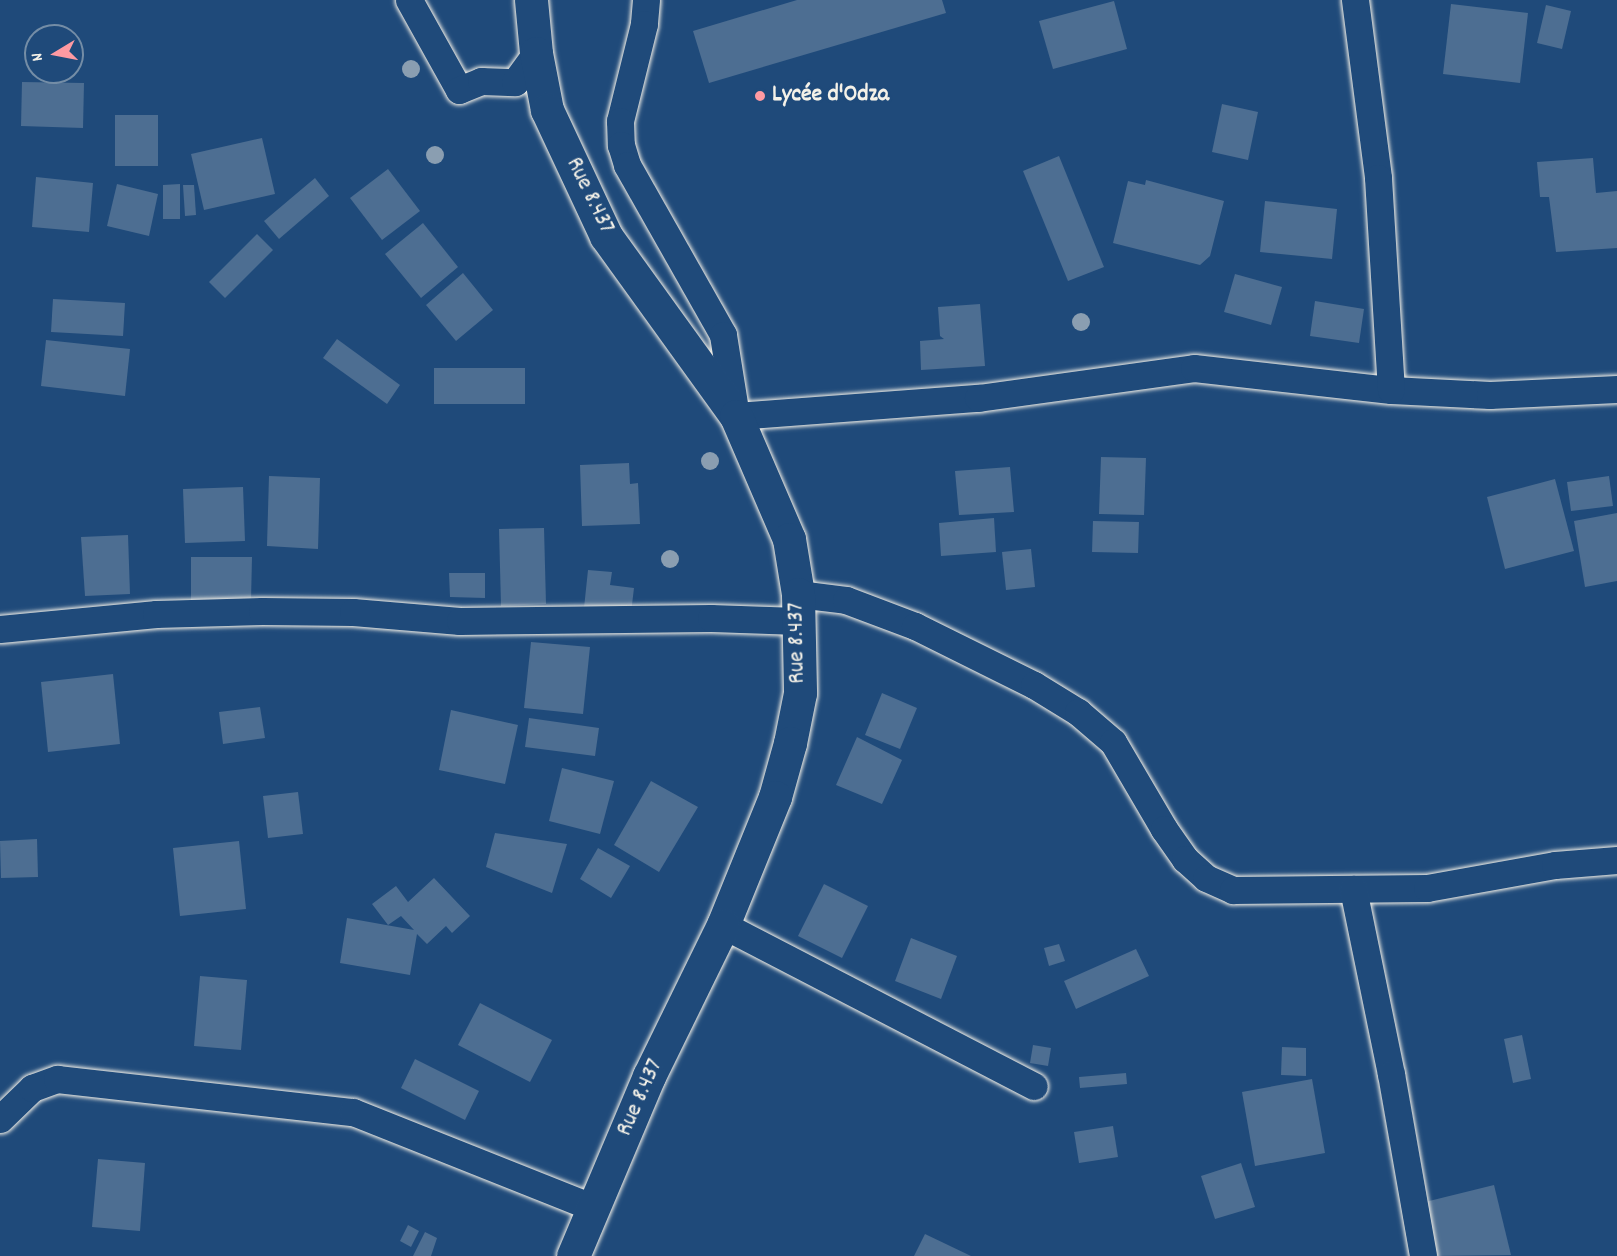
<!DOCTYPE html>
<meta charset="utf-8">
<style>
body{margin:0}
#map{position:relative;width:1617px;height:1256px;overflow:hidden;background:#1f4a7a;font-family:Dekko,sans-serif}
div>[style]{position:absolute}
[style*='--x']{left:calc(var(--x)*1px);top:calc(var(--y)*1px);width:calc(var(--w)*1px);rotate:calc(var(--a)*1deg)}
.building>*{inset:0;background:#4d6e92}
.roads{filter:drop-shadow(0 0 2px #f4f1e8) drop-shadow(0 0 2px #f4f1e8)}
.street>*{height:27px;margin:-13.5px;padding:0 13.5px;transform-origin:13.5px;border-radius:13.5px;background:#1f4a7a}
.secondary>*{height:33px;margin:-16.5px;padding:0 16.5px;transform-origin:16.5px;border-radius:16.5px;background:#1f4a7a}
.trees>*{width:18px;height:18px;margin:-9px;border-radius:50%;background:#8a9eb1}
.dots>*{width:16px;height:16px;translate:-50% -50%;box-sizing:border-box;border:3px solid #1f4a7a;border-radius:50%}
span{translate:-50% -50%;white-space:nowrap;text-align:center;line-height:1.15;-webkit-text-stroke:5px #1f4a7a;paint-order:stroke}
.poi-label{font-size:24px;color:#f4f1e8;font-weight:700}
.left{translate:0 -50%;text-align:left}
.street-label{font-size:24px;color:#f4f1e8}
.north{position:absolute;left:24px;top:24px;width:60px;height:60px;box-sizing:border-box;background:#1f4a7a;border:2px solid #748da6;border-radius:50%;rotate:260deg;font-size:16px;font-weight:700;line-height:24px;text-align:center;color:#f4f1e8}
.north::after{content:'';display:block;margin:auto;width:21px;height:27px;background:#ff9aa2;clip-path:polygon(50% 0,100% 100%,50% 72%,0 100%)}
</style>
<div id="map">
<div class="building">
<div style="clip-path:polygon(797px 0,942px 0,946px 13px,709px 83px,693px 31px)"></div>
<div style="clip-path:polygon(1114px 1px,1127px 49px,1053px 69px,1039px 21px)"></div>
<div style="clip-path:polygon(1451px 4px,1528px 13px,1520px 83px,1443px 74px)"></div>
<div style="clip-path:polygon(1546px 5px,1571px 11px,1562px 49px,1537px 43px)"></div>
<div style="clip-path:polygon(22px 82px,84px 83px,83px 128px,21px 126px)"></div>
<div style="clip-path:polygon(1222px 104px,1258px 112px,1248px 160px,1212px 152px)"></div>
<div style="clip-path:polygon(115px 115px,158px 115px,158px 166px,115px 166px)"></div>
<div style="clip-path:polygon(262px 138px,275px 194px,204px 210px,191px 154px)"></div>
<div style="clip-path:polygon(1059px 156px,1104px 267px,1068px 281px,1023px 171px)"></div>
<div style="clip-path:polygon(1593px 158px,1596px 193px,1617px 191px,1617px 248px,1556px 252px,1549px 197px,1540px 197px,1537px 162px)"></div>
<div style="clip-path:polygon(388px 169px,420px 211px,382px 240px,350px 198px)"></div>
<div style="clip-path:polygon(36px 177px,93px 183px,89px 232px,32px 227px)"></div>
<div style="clip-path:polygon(315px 178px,329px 196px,279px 239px,264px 221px)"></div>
<div style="clip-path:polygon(1146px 180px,1224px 201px,1210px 256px,1200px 265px,1113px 243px,1128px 181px,1145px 185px)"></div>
<div style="clip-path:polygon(117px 184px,158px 194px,149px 236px,107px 226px)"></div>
<div style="clip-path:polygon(180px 184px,180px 219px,163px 219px,163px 185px)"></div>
<div style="clip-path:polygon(183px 185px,194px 185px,196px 215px,185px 216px)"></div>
<div style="clip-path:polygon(1265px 201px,1337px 209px,1332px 259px,1260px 252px)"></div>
<div style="clip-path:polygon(423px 223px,458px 267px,421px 298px,385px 254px)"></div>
<div style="clip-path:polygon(257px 234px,273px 250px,225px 298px,209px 282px)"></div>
<div style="clip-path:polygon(463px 273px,493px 310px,456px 341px,426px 305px)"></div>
<div style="clip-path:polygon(1235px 274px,1282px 287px,1271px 325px,1224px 312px)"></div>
<div style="clip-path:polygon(53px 299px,125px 303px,123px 336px,51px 332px)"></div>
<div style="clip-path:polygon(1315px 301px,1364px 309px,1359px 343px,1310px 336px)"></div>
<div style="clip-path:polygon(980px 304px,985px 366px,921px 370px,920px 341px,944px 339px,940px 336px,938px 307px)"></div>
<div style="clip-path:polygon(337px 339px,400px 385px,387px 404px,323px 358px)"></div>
<div style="clip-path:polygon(46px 340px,130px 349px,125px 396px,41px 386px)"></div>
<div style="clip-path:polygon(434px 368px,525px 368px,525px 404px,434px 404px)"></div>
<div style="clip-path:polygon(1101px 457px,1146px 458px,1144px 515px,1099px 514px)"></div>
<div style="clip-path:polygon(629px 463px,630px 484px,638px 483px,640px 524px,582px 526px,580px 465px)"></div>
<div style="clip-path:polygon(1010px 467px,1014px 512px,959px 515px,955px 471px)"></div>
<div style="clip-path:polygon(269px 476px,320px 478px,318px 549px,267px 546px)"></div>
<div style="clip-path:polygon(1609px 476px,1613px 506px,1571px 511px,1567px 482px)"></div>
<div style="clip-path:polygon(1555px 479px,1574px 551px,1505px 569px,1487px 497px)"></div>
<div style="clip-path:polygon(243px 487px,245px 541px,185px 543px,183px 489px)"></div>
<div style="clip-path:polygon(1617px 513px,1617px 581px,1585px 587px,1574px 521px)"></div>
<div style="clip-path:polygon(994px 518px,996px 552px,941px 556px,939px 523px)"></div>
<div style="clip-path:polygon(1093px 521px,1139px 522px,1138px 553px,1092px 552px)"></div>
<div style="clip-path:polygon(544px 528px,546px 604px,501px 606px,499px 529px)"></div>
<div style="clip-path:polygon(128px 535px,130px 594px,85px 596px,81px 537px)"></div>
<div style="clip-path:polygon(1031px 549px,1035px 587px,1006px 590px,1002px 552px)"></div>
<div style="clip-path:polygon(191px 557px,252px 557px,251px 601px,191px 600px)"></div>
<div style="clip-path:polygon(588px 570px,612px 572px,610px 585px,634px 588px,631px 613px,584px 608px)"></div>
<div style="clip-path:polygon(449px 573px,485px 573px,485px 598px,450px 597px)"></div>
<div style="clip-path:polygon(531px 642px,590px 647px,583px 714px,524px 708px)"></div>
<div style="clip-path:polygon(113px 674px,120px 744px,48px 752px,41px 682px)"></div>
<div style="clip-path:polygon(882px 693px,917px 708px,900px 749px,865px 735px)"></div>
<div style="clip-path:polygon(260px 707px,265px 738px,223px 744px,219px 712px)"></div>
<div style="clip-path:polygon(451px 710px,518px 725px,505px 784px,439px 770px)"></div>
<div style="clip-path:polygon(529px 718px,599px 728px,595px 756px,525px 747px)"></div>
<div style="clip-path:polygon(857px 737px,902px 760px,882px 804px,836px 785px)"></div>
<div style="clip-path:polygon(562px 768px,614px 781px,600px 834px,549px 821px)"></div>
<div style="clip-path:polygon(651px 781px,698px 807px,659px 872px,614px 845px)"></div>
<div style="clip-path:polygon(298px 792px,303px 834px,268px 838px,263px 796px)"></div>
<div style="clip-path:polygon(495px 833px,567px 844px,552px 893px,486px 867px)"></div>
<div style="clip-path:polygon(37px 839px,38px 877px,1px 878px,0 841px)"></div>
<div style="clip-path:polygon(239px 841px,246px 909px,180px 916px,173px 848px)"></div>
<div style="clip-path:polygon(598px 848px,630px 866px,611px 898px,580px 879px)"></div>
<div style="clip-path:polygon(434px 878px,470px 916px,452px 933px,446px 926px,427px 944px,417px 934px,410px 975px,340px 963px,347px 918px,414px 930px,401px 916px,388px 925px,372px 904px,396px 886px,408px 902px)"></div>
<div style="clip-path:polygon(824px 884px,868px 906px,842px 958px,798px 936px)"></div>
<div style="clip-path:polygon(911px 938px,957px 956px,941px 999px,895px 981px)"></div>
<div style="clip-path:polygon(1059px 944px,1065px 961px,1049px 966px,1044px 948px)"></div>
<div style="clip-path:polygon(1136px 949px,1149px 976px,1076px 1009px,1064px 981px)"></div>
<div style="clip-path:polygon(200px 976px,247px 980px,241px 1050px,194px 1046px)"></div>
<div style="clip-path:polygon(480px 1003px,552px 1040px,530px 1082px,458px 1045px)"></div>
<div style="clip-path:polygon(1522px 1035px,1531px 1079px,1513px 1083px,1504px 1039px)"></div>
<div style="clip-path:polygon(1033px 1045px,1051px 1048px,1048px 1066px,1030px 1063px)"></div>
<div style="clip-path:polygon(1282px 1047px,1306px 1048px,1306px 1076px,1281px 1075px)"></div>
<div style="clip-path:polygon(415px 1059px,479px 1091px,465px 1120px,401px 1088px)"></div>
<div style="clip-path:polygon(1126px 1073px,1127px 1084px,1080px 1088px,1079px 1077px)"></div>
<div style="clip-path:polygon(1312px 1079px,1325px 1153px,1255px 1166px,1242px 1092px)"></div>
<div style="clip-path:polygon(1113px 1126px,1118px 1157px,1079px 1163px,1074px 1132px)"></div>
<div style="clip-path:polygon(98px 1159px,145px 1163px,140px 1231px,92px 1227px)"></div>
<div style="clip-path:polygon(1241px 1163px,1255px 1207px,1215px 1219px,1201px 1176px)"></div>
<div style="clip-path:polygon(1494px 1185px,1511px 1255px,1434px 1256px,1421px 1203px)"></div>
<div style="clip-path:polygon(408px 1225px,419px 1231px,411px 1247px,400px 1241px)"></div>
<div style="clip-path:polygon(425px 1232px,437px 1238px,431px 1256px,413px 1256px)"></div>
<div style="clip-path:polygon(925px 1234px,971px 1256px,914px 1256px)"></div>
</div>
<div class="roads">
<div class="street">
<div style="--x:409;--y:0;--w:103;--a:60.9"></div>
<div style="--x:459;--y:90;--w:24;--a:-22"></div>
<div style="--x:481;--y:81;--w:34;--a:2"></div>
<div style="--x:515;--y:82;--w:36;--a:-54"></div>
<div style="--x:646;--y:0;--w:24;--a:95"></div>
<div style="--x:644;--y:24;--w:100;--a:103.9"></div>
<div style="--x:620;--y:121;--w:24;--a:88"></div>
<div style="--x:621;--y:145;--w:21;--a:73"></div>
<div style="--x:627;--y:165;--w:195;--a:60.5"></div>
<div style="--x:723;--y:335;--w:82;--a:80.9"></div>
<div style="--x:736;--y:416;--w:243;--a:-4.3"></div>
<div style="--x:978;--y:398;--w:218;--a:-7.9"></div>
<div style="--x:1194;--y:368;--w:198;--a:6.4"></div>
<div style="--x:1391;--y:390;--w:99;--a:2.9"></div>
<div style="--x:1490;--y:395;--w:127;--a:-2.7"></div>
<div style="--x:1355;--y:0;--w:179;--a:82.6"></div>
<div style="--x:1378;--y:178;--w:212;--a:86.5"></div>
<div style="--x:798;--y:594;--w:48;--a:7.1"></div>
<div style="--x:846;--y:600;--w:74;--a:20.6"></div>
<div style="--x:915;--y:626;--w:133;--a:26.4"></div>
<div style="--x:1034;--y:685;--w:52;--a:31.5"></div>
<div style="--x:1078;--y:712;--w:46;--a:40.6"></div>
<div style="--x:1113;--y:742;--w:101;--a:59.6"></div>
<div style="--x:1164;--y:829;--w:37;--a:55"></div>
<div style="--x:1185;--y:859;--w:28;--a:42"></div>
<div style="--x:1206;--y:878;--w:30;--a:24"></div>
<div style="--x:1233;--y:890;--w:194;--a:-0.6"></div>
<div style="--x:1427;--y:888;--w:130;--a:-10.2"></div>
<div style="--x:1555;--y:865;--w:62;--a:-4.6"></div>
<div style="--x:0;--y:629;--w:157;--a:-5.5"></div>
<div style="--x:156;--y:614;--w:106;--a:-1.6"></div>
<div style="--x:262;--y:611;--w:91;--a:0.6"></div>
<div style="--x:353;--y:612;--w:107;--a:4.8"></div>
<div style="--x:460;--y:621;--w:251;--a:-0.7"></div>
<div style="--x:711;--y:618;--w:87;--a:2"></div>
<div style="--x:1353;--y:889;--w:189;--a:78.4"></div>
<div style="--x:1391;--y:1074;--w:185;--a:80"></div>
<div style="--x:723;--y:925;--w:350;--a:27.4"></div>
<div style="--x:0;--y:1119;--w:45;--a:-44.1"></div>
<div style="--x:32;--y:1088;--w:27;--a:-20"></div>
<div style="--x:57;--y:1079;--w:298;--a:6.4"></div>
<div style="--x:353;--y:1112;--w:259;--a:21.7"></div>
</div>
<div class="secondary">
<div style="--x:531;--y:0;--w:53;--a:84.6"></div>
<div style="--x:536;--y:53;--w:58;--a:79.1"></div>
<div style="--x:547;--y:110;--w:139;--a:64.9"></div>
<div style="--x:606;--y:236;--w:222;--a:54.2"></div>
<div style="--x:736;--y:416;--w:134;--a:66.7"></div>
<div style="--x:789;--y:539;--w:56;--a:80.7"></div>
<div style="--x:798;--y:594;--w:99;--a:88.8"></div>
<div style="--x:800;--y:693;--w:51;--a:101.3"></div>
<div style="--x:790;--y:743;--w:56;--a:105.5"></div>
<div style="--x:775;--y:797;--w:138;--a:112.1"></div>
<div style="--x:723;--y:925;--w:168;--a:116.1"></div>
<div style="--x:649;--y:1076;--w:195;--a:112.9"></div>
</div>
</div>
<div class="trees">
<div style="left:411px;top:69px"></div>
<div style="left:435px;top:155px"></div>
<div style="left:1081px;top:322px"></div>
<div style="left:710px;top:461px"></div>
<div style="left:670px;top:559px"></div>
</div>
<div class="dots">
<div style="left:760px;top:96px;background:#ff9aa2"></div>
</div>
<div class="poi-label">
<span class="left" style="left:772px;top:96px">Lycée d'Odza</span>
</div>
<div class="street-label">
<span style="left:589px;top:196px;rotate:64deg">Rue 8.437</span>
<span style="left:798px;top:643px;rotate:-91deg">Rue 8.437</span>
<span style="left:641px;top:1098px;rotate:-66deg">Rue 8.437</span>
</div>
<div class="north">N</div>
</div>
